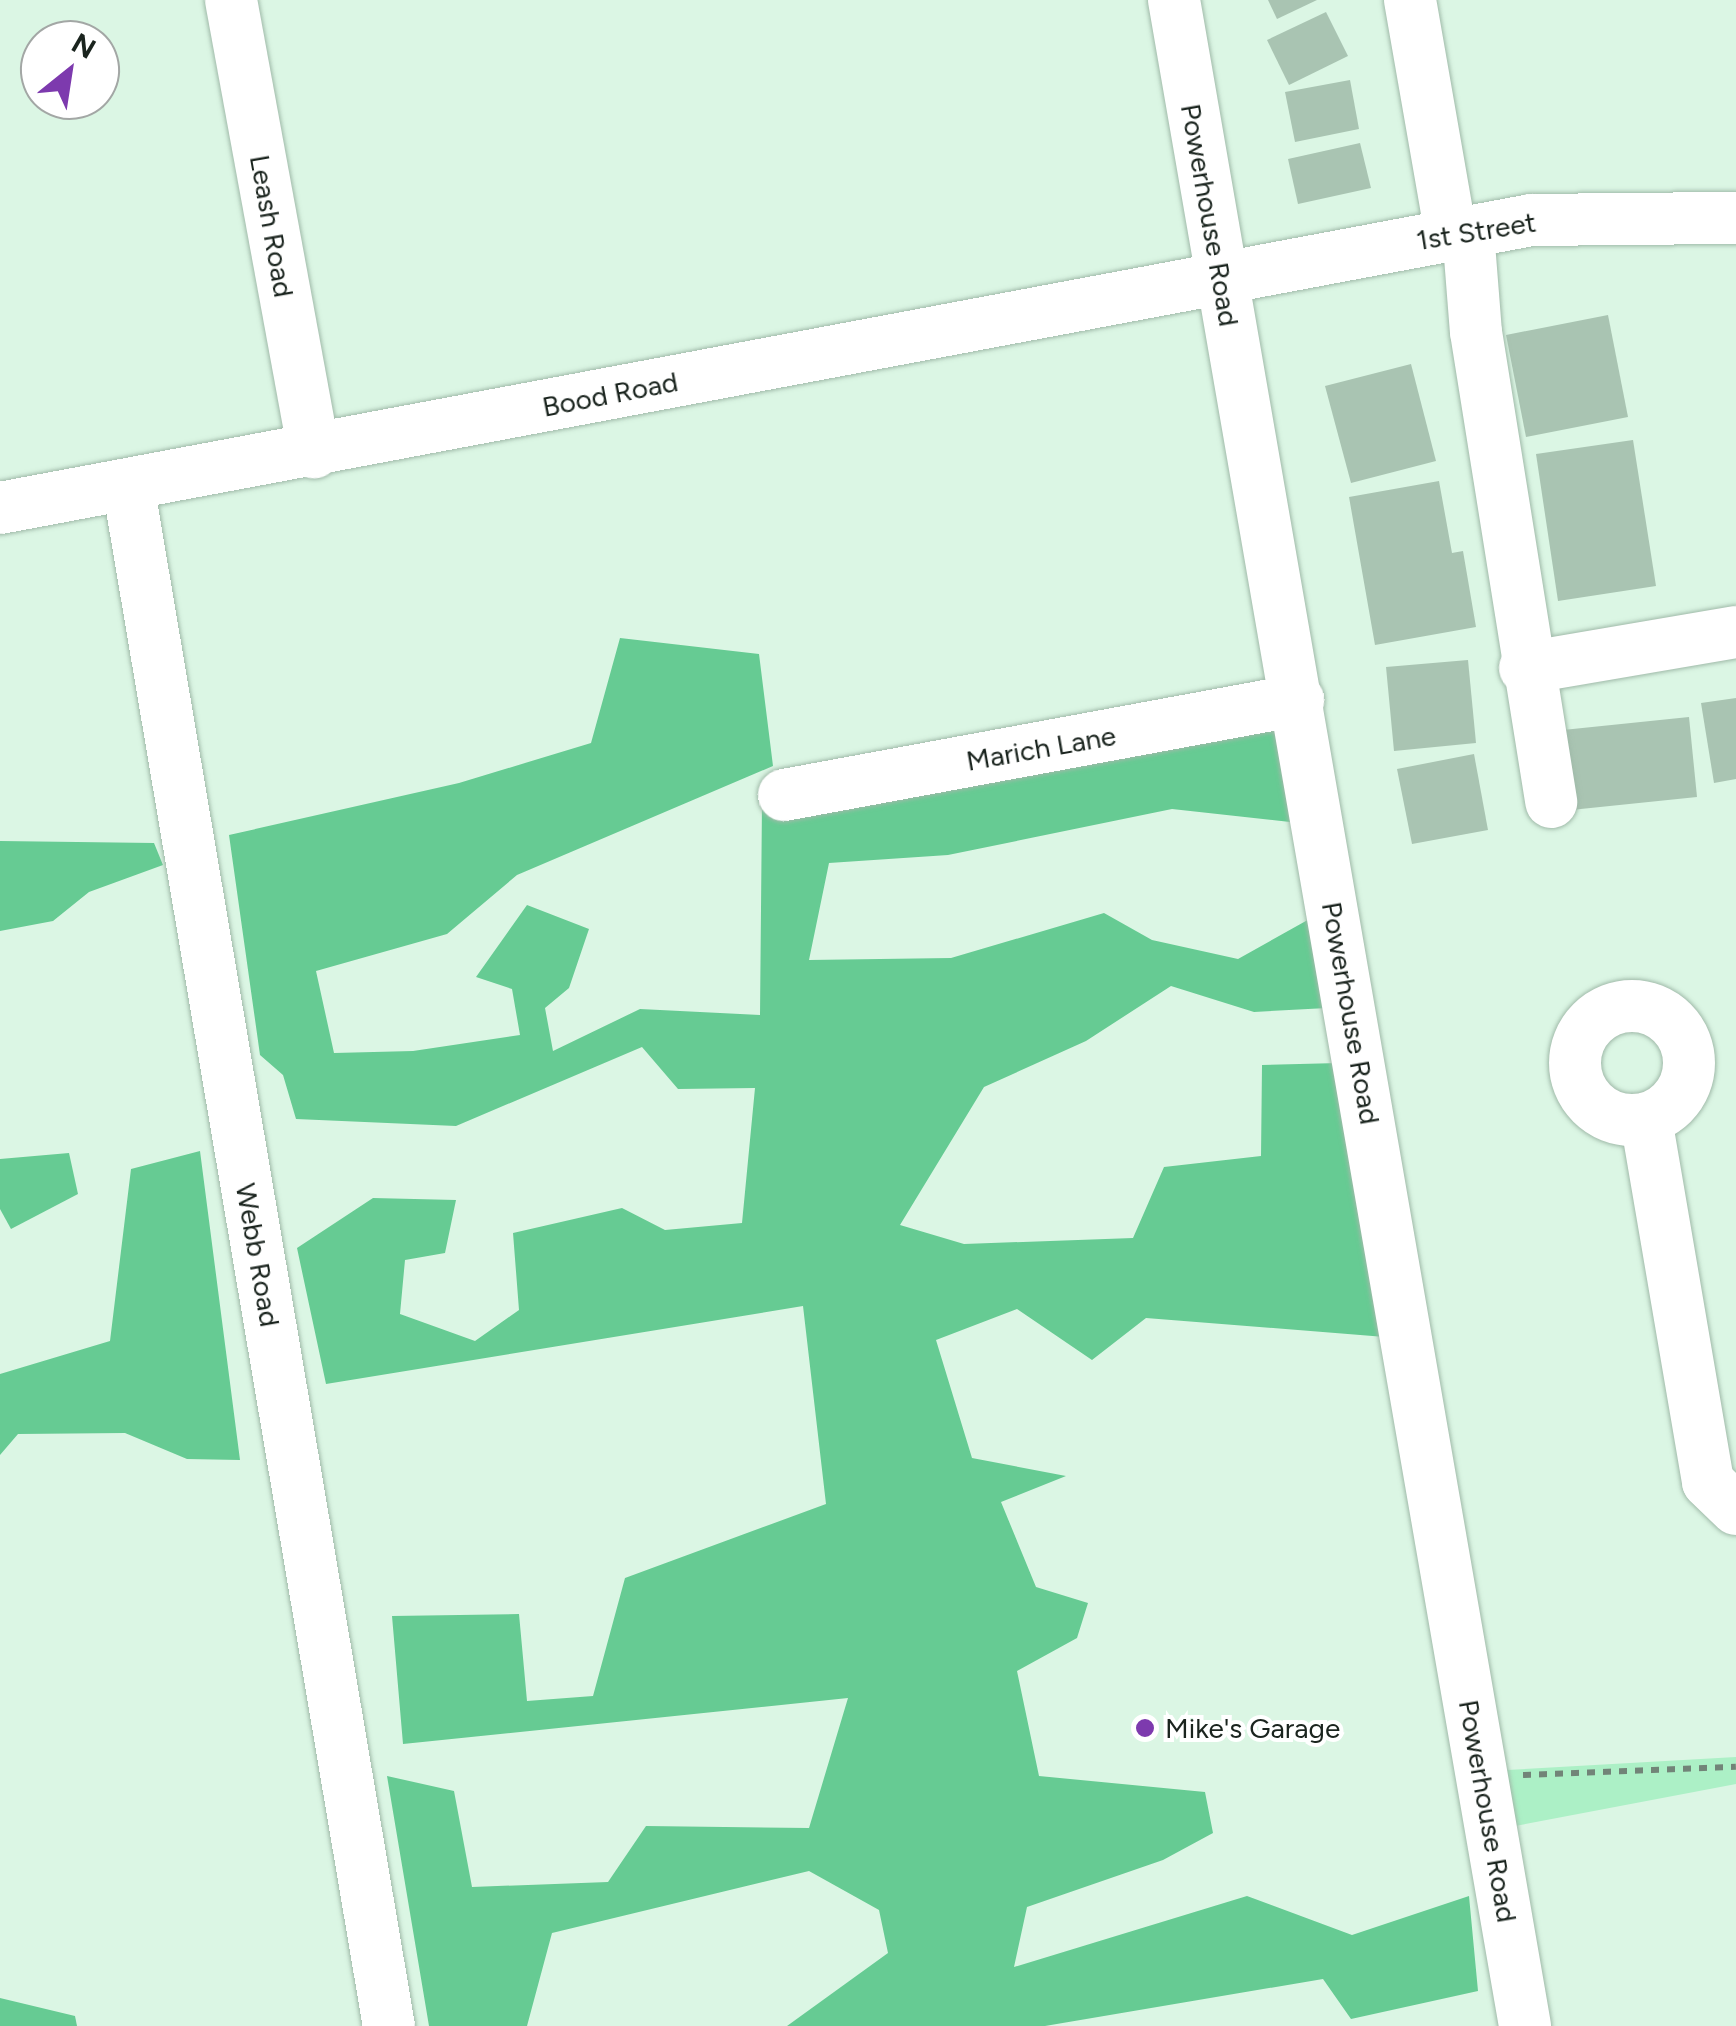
<!DOCTYPE html>
<style>
body{margin:0}
#map{position:relative;width:1736px;height:2026px;overflow:hidden;background:#dbf6e4;font-family:Figtree,sans-serif}
div>[style]{position:absolute}
[style*='--x']{left:calc(var(--x)*1px);top:calc(var(--y)*1px);width:calc(var(--w)*1px);rotate:calc(var(--a)*1deg)}
.green>*{inset:0;background:#acf0c6}
.forest>*{inset:0;background:#66cb93}
.building>*{inset:0;background:#a9c4b2}
.path>*{height:6px;margin-top:-3px;transform-origin:0;background:repeating-linear-gradient(90deg,#728478 0 8px,transparent 0 16px)}
.roads{filter:drop-shadow(0 0 2px #a0baa9) drop-shadow(0 0 2px #a0baa9)}
.minor>*{height:52px;margin:-26px;padding:0 26px;transform-origin:26px;border-radius:26px;background:#fff}
.minor>.ring{margin:-26px;padding:0;box-sizing:content-box;background:none;border:52px solid #fff;border-radius:50%}
.dots>*{width:28px;height:28px;translate:-50% -50%;box-sizing:border-box;border:5px solid #fff;border-radius:50%}
span{translate:-50% -50%;white-space:nowrap;text-align:center;line-height:1.15;-webkit-text-stroke:8px #fff;paint-order:stroke}
.street-label{font-size:28px;color:#1a241e}
.poi-label{font-size:28px;color:#1a241e}
.left{translate:0 -50%;text-align:left}
.north{position:absolute;left:20px;top:20px;width:100px;height:100px;box-sizing:border-box;background:#fff;border:2px solid #a3a7a5;border-radius:50%;rotate:30deg;font-size:28px;font-weight:700;line-height:40px;text-align:center;color:#1a241e}
.north::after{content:'';display:block;margin:auto;width:35px;height:45px;background:#7d3aae;clip-path:polygon(50% 0,100% 100%,50% 72%,0 100%)}
</style>
<div id="map">
<div class="green">
<div style="clip-path:polygon(1736px 1757px,1736px 1784px,1515px 1826px,1507px 1770px)"></div>
</div>
<div class="forest">
<div style="clip-path:polygon(620px 638px,759px 654px,773px 766px,517px 875px,447px 934px,316px 971px,334px 1053px,413px 1051px,520px 1035px,512px 989px,476px 977px,527px 905px,589px 929px,569px 988px,545px 1008px,553px 1051px,640px 1009px,760px 1015px,762px 802px,1273px 721px,1308px 824px,1172px 809px,948px 855px,829px 863px,809px 960px,951px 958px,1104px 913px,1152px 940px,1238px 959px,1313px 917px,1327px 1008px,1254px 1012px,1171px 986px,1086px 1041px,984px 1087px,900px 1225px,964px 1244px,1133px 1238px,1164px 1167px,1261px 1156px,1262px 1065px,1339px 1063px,1385px 1337px,1146px 1318px,1092px 1360px,1017px 1309px,936px 1340px,972px 1458px,1066px 1476px,1001px 1502px,1036px 1587px,1088px 1603px,1077px 1638px,1017px 1671px,1039px 1776px,1205px 1792px,1213px 1833px,1163px 1860px,1027px 1907px,1014px 1967px,1247px 1896px,1352px 1935px,1469px 1896px,1478px 1991px,1351px 2019px,1323px 1979px,1045px 2026px,787px 2026px,888px 1953px,879px 1910px,809px 1871px,552px 1933px,527px 2026px,429px 2026px,387px 1776px,454px 1791px,472px 1887px,608px 1882px,646px 1826px,809px 1828px,848px 1698px,403px 1744px,392px 1616px,519px 1614px,527px 1701px,593px 1696px,625px 1578px,826px 1504px,803px 1306px,326px 1384px,297px 1248px,373px 1198px,456px 1200px,445px 1253px,405px 1260px,400px 1314px,475px 1341px,519px 1310px,513px 1233px,622px 1208px,665px 1230px,742px 1223px,755px 1088px,678px 1089px,642px 1047px,456px 1126px,296px 1119px,283px 1075px,260px 1055px,229px 835px,459px 783px,591px 743px)"></div>
<div style="clip-path:polygon(0 841px,154px 843px,163px 865px,89px 892px,53px 921px,0 931px)"></div>
<div style="clip-path:polygon(200px 1151px,240px 1460px,187px 1459px,125px 1433px,18px 1434px,0 1455px,0 1374px,110px 1341px,131px 1169px)"></div>
<div style="clip-path:polygon(69px 1153px,78px 1194px,11px 1229px,0 1209px,0 1159px)"></div>
<div style="clip-path:polygon(0 1998px,75px 2016px,77px 2026px,0 2026px)"></div>
</div>
<div class="building">
<div style="clip-path:polygon(1268px 0,1317px 0,1277px 19px)"></div>
<div style="clip-path:polygon(1326px 12px,1348px 56px,1289px 85px,1267px 40px)"></div>
<div style="clip-path:polygon(1350px 80px,1359px 129px,1295px 142px,1285px 92px)"></div>
<div style="clip-path:polygon(1360px 143px,1371px 188px,1298px 204px,1288px 159px)"></div>
<div style="clip-path:polygon(1608px 315px,1628px 417px,1526px 437px,1506px 335px)"></div>
<div style="clip-path:polygon(1411px 364px,1436px 461px,1351px 483px,1325px 386px)"></div>
<div style="clip-path:polygon(1633px 440px,1656px 586px,1558px 601px,1536px 454px)"></div>
<div style="clip-path:polygon(1439px 481px,1452px 553px,1463px 551px,1476px 627px,1375px 645px,1349px 497px)"></div>
<div style="clip-path:polygon(1468px 660px,1476px 743px,1394px 751px,1386px 667px)"></div>
<div style="clip-path:polygon(1736px 698px,1736px 779px,1714px 783px,1701px 703px)"></div>
<div style="clip-path:polygon(1689px 717px,1697px 797px,1571px 810px,1563px 730px)"></div>
<div style="clip-path:polygon(1474px 754px,1488px 830px,1412px 844px,1397px 769px)"></div>
</div>
<div class="path">
<div style="--x:1523;--y:1775;--w:213;--a:-2.2"></div>
</div>
<div class="roads">
<div class="minor">
<div style="--x:231;--y:0;--w:460;--a:79.6"></div>
<div style="--x:1174;--y:0;--w:2056;--a:80.17"></div>
<div style="--x:1410;--y:0;--w:239;--a:80.1"></div>
<div style="--x:1468;--y:231;--w:101;--a:85.5"></div>
<div style="--x:1476;--y:332;--w:476;--a:80.9"></div>
<div style="--x:128;--y:485;--w:1563;--a:80.39"></div>
<div style="--x:0;--y:508;--w:1558;--a:-10.65"></div>
<div style="--x:1531;--y:220;--w:205;--a:-0.6"></div>
<div style="--x:1525;--y:668;--w:214;--a:-9.7"></div>
<div style="--x:784;--y:795;--w:523;--a:-10.47"></div>
<div class="ring" style="left:1575px;top:1006px;width:62px;height:62px"></div>
<div style="--x:1646;--y:1119;--w:368;--a:80.3"></div>
<div style="--x:1708;--y:1482;--w:39;--a:44"></div>
</div>
</div>
<div class="dots">
<div style="left:1145px;top:1728px;background:#7d3aae"></div>
</div>
<div class="street-label">
<span style="left:1210px;top:215px;rotate:80deg">Powerhouse Road</span>
<span style="left:272px;top:226px;rotate:80deg">Leash Road</span>
<span style="left:1476px;top:231px;rotate:-9deg">1st Street</span>
<span style="left:610px;top:394px;rotate:-11deg">Bood Road</span>
<span style="left:1041px;top:748px;rotate:-10deg">Marich Lane</span>
<span style="left:1351px;top:1013px;rotate:80deg">Powerhouse Road</span>
<span style="left:258px;top:1255px;rotate:80deg">Webb Road</span>
<span style="left:1488px;top:1811px;rotate:80deg">Powerhouse Road</span>
</div>
<div class="poi-label">
<span class="left" style="left:1165px;top:1728px">Mike's Garage</span>
</div>
<div class="north">N</div>
</div>
